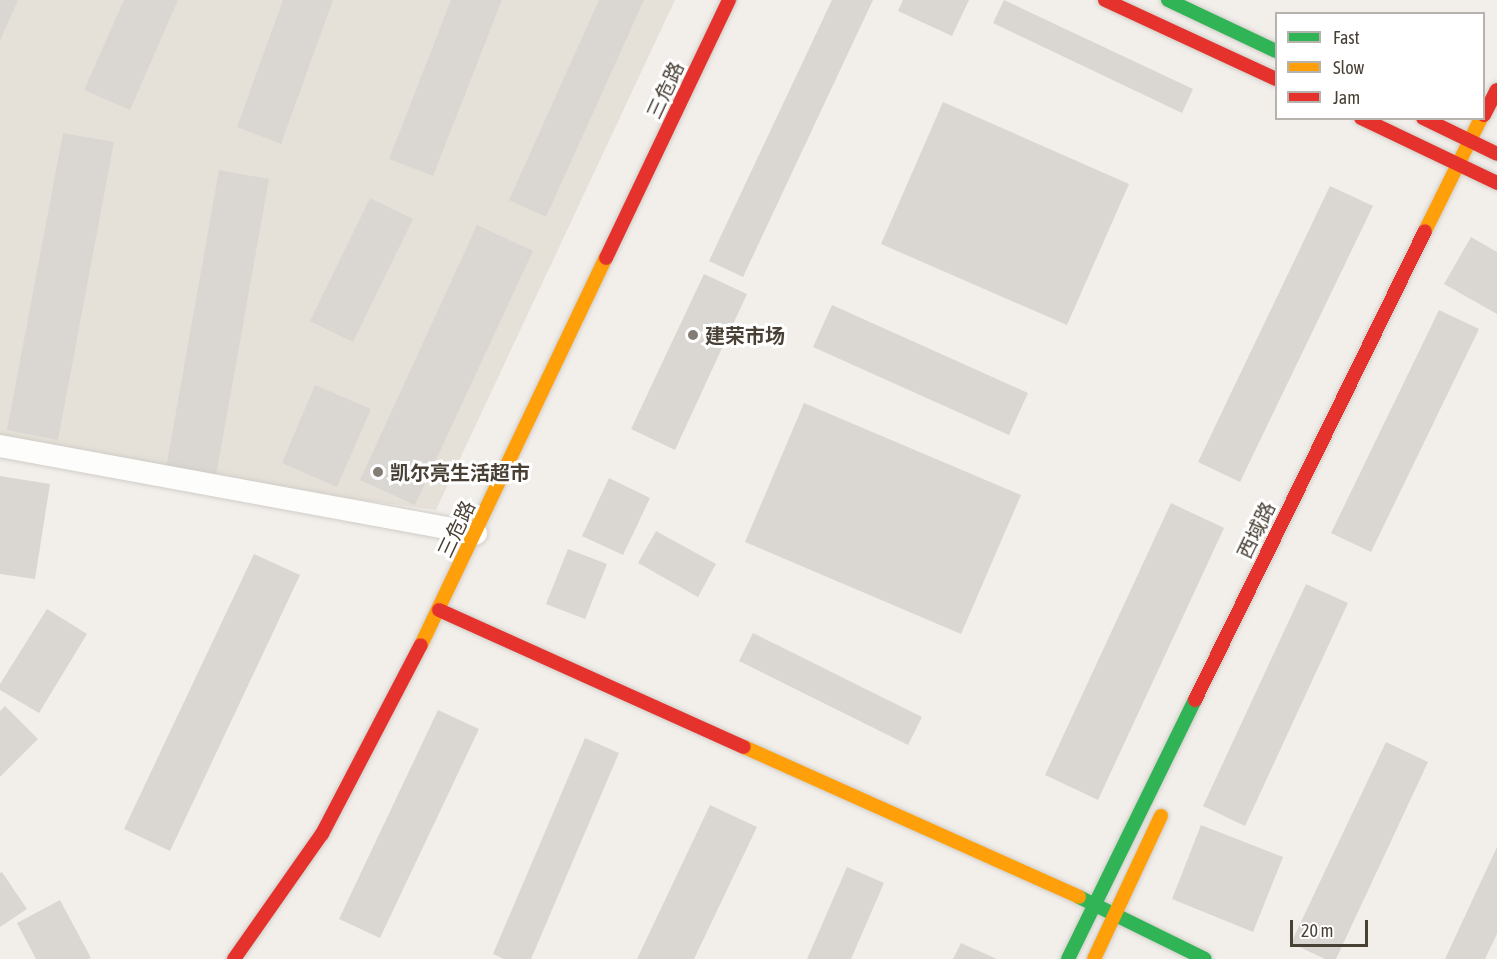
<!DOCTYPE html>
<meta charset="utf-8">
<style>
body{margin:0}
#map{position:relative;width:1497px;height:959px;overflow:hidden;background:#f2efeb;font-family:"Asap Condensed","Noto Sans SC",sans-serif}
div>[style]{position:absolute}
[style*='--x']{left:calc(var(--x)*1px);top:calc(var(--y)*1px);width:calc(var(--w)*1px);rotate:calc(var(--a)*1deg)}
.residential>*{inset:0;background:#e6e1d8}
.building>*{inset:0;background:#dad6d2}
.roads{filter:drop-shadow(0 0 2px #d0cdc8) drop-shadow(0 0 2px #d0cdc8)}
.street>*{height:22px;margin:-11px;padding:0 11px;transform-origin:11px;border-radius:11px;background:#fdfdfc}
.fast>*{height:14px;margin:-7px;padding:0 7px;transform-origin:7px;border-radius:7px;background:#30b455}
.slow>*{height:14px;margin:-7px;padding:0 7px;transform-origin:7px;border-radius:7px;background:#ff9f0a}
.jam>*{height:14px;margin:-7px;padding:0 7px;transform-origin:7px;border-radius:7px;background:#e5322d}
.dots>*{width:16px;height:16px;translate:-50% -50%;box-sizing:border-box;border:3px solid #fff;border-radius:50%}
span{translate:-50% -50%;white-space:nowrap;text-align:center;line-height:1.15;-webkit-text-stroke:6px #fff;paint-order:stroke}
.street-label{font-size:20px;color:#494036}
.poi-label{font-size:20px;color:#494036;font-weight:700}
.left{translate:0 -50%;text-align:left}
.legend{position:absolute;left:1275px;top:12px;width:210px;height:108px;box-sizing:border-box;background:#fff;border:2px solid #b6b3af;margin:0;padding:8px 10px;list-style:none;font-size:18px;color:#494036}
.legend li{display:flex;align-items:center;gap:12px;height:30px}
.legend b{width:30px;border:2px solid #b6b3af}
.scale{position:absolute;left:1290px;top:920px;width:78px;height:27px;box-sizing:border-box;border:3px solid #494036;border-top:0;padding-left:8px;font-size:18px;line-height:21px;white-space:nowrap;color:#494036;-webkit-text-stroke:4px #fff;paint-order:stroke}
</style>
<div id="map">
<div class="residential">
<div style="clip-path:polygon(0 0,675px 0,436px 510px,250px 485px,0 437px)"></div>
</div>
<div class="building">
<div style="clip-path:polygon(0 0,18px 0,0 41px)"></div>
<div style="clip-path:polygon(124px 0,178px 0,130px 110px,84px 90px)"></div>
<div style="clip-path:polygon(283px 0,333px 0,281px 144px,237px 127px)"></div>
<div style="clip-path:polygon(451px 0,502px 0,433px 176px,389px 159px)"></div>
<div style="clip-path:polygon(599px 0,644px 0,546px 217px,509px 200px)"></div>
<div style="clip-path:polygon(832px 0,873px 0,743px 277px,709px 261px)"></div>
<div style="clip-path:polygon(903px 0,969px 0,952px 36px,898px 11px)"></div>
<div style="clip-path:polygon(1004px 0,1193px 89px,1182px 113px,993px 23px)"></div>
<div style="clip-path:polygon(943px 102px,1129px 184px,1067px 325px,881px 244px)"></div>
<div style="clip-path:polygon(63px 133px,114px 142px,58px 440px,7px 430px)"></div>
<div style="clip-path:polygon(219px 170px,269px 179px,216px 476px,166px 468px)"></div>
<div style="clip-path:polygon(1330px 186px,1373px 206px,1240px 482px,1198px 462px)"></div>
<div style="clip-path:polygon(370px 198px,413px 219px,353px 342px,310px 321px)"></div>
<div style="clip-path:polygon(477px 225px,533px 251px,415px 505px,360px 480px)"></div>
<div style="clip-path:polygon(1471px 237px,1497px 252px,1497px 314px,1444px 284px)"></div>
<div style="clip-path:polygon(704px 274px,747px 294px,675px 450px,631px 429px)"></div>
<div style="clip-path:polygon(832px 305px,1028px 393px,1009px 435px,813px 347px)"></div>
<div style="clip-path:polygon(1439px 310px,1479px 329px,1371px 552px,1331px 533px)"></div>
<div style="clip-path:polygon(315px 385px,371px 409px,337px 487px,282px 463px)"></div>
<div style="clip-path:polygon(804px 403px,1021px 495px,961px 634px,745px 542px)"></div>
<div style="clip-path:polygon(0 476px,50px 484px,35px 579px,0 574px)"></div>
<div style="clip-path:polygon(609px 478px,650px 498px,623px 555px,582px 536px)"></div>
<div style="clip-path:polygon(1171px 503px,1224px 528px,1098px 800px,1045px 775px)"></div>
<div style="clip-path:polygon(656px 531px,716px 564px,698px 597px,638px 563px)"></div>
<div style="clip-path:polygon(568px 549px,607px 564px,585px 619px,546px 604px)"></div>
<div style="clip-path:polygon(254px 554px,300px 575px,170px 851px,124px 829px)"></div>
<div style="clip-path:polygon(1306px 584px,1348px 603px,1245px 826px,1203px 806px)"></div>
<div style="clip-path:polygon(47px 609px,87px 634px,39px 713px,0 690px,0 684px)"></div>
<div style="clip-path:polygon(753px 633px,922px 717px,908px 745px,739px 661px)"></div>
<div style="clip-path:polygon(5px 706px,38px 739px,0 777px,0 711px)"></div>
<div style="clip-path:polygon(438px 710px,479px 729px,380px 938px,339px 919px)"></div>
<div style="clip-path:polygon(585px 738px,619px 753px,531px 959px,504px 959px,493px 954px)"></div>
<div style="clip-path:polygon(1386px 742px,1428px 762px,1336px 959px,1325px 959px,1291px 943px)"></div>
<div style="clip-path:polygon(710px 805px,757px 827px,694px 959px,637px 959px)"></div>
<div style="clip-path:polygon(1201px 825px,1283px 857px,1253px 932px,1172px 899px)"></div>
<div style="clip-path:polygon(1497px 847px,1497px 934px,1485px 959px,1445px 959px)"></div>
<div style="clip-path:polygon(847px 867px,884px 883px,851px 959px,807px 959px)"></div>
<div style="clip-path:polygon(2px 872px,27px 909px,0 927px,0 873px)"></div>
<div style="clip-path:polygon(60px 900px,91px 958px,88px 959px,36px 959px,17px 923px)"></div>
<div style="clip-path:polygon(961px 943px,997px 959px,953px 959px)"></div>
</div>
<div class="roads">
<div class="street">
<div style="--x:0;--y:446;--w:484;--a:10.4"></div>
</div>
<div class="fast">
<div style="--x:1168;--y:0;--w:119;--a:25.3"></div>
<div style="--x:1079;--y:897;--w:140;--a:26.2"></div>
<div style="--x:1068;--y:959;--w:288;--a:-63.9"></div>
</div>
<div class="slow">
<div style="--x:1425;--y:231;--w:126;--a:-63.6"></div>
<div style="--x:421;--y:645;--w:429;--a:-64.5"></div>
<div style="--x:744;--y:747;--w:367;--a:24.1"></div>
<div style="--x:1094;--y:959;--w:158;--a:-64.9"></div>
</div>
<div class="jam">
<div style="--x:1105;--y:0;--w:188;--a:24.8"></div>
<div style="--x:1484;--y:115;--w:28;--a:-63"></div>
<div style="--x:1361;--y:118;--w:151;--a:25.5"></div>
<div style="--x:1423;--y:118;--w:82;--a:25.9"></div>
<div style="--x:606;--y:258;--w:286;--a:-64.5"></div>
<div style="--x:439;--y:610;--w:334;--a:24.2"></div>
<div style="--x:1195;--y:700;--w:522;--a:-63.88"></div>
<div style="--x:234;--y:959;--w:153;--a:-54.9"></div>
<div style="--x:322;--y:834;--w:213;--a:-62.4"></div>
</div>
</div>
<div class="dots">
<div style="left:693px;top:335px;background:#847d75"></div>
<div style="left:378px;top:472px;background:#847d75"></div>
</div>
<div class="street-label">
<span style="left:665px;top:90px;rotate:-65deg">三危路</span>
<span style="left:456px;top:529px;rotate:-65deg">三危路</span>
<span style="left:1256px;top:530px;rotate:-64deg">西域路</span>
</div>
<div class="poi-label">
<span class="left" style="left:705px;top:335px">建荣市场</span>
<span class="left" style="left:390px;top:472px">凯尔亮生活超市</span>
</div>
<ul class="legend">
<li><b style="height:8px;background:#30b455"></b>Fast</li>
<li><b style="height:8px;background:#ff9f0a"></b>Slow</li>
<li><b style="height:8px;background:#e5322d"></b>Jam</li>
</ul>
<div class="scale">20 m</div>
</div>
